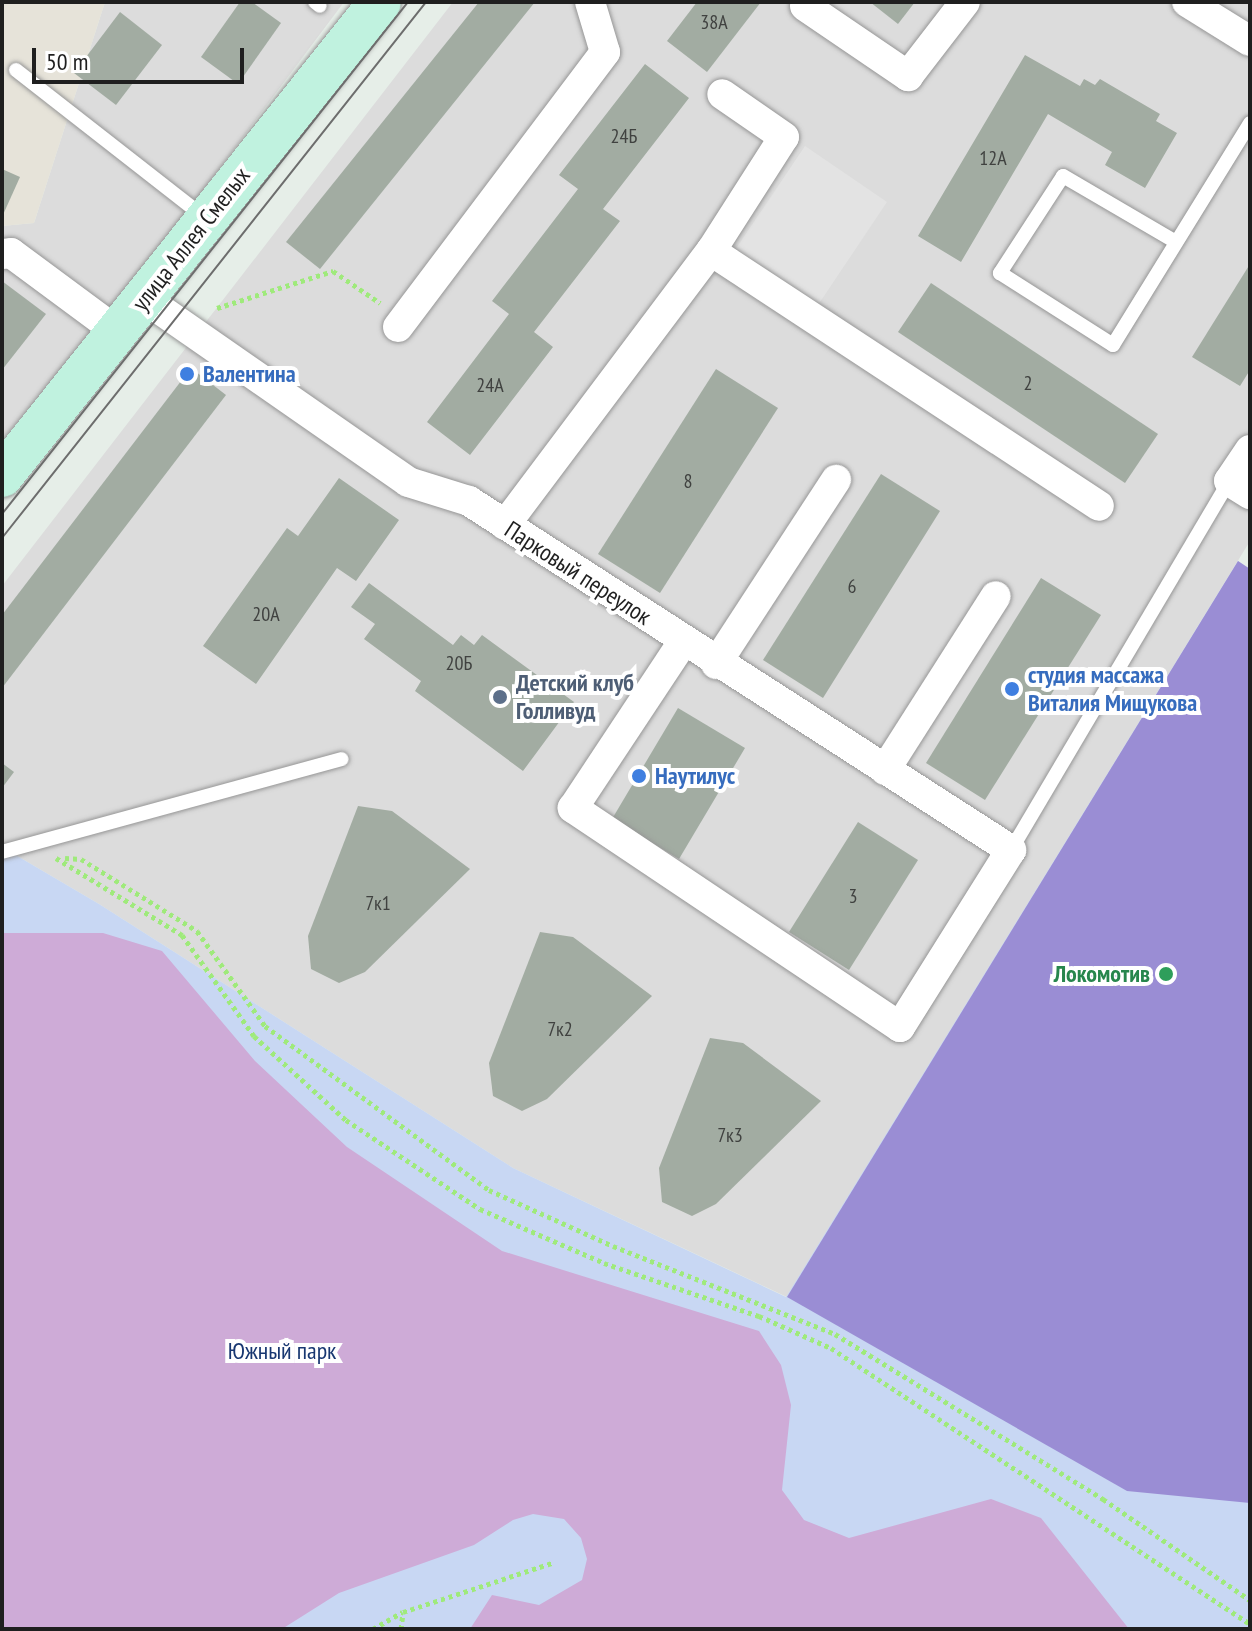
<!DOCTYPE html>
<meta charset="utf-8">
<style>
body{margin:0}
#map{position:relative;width:1252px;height:1631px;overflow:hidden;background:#e6eee8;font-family:"PT Sans Narrow",sans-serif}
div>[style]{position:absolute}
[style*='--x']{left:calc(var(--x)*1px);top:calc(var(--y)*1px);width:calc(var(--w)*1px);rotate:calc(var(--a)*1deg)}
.residential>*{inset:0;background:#dcdcdc}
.industrial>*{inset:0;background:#e6e3d9}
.park>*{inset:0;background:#c8d7f3}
.pitch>*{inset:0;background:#9a8dd4}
.parking>*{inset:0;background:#e3e3e3}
.water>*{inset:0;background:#ceabd7}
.building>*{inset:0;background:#a2aca2}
.path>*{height:5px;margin-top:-2.5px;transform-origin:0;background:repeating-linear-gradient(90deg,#9fea7b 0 4px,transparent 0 8px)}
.roads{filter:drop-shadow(0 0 2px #969696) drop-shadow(0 0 2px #969696)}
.lane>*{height:14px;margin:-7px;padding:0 7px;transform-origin:7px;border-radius:7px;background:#fff}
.street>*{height:30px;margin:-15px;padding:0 15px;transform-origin:15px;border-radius:15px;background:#fff}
.secondary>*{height:42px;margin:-21px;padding:0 21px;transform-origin:21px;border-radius:21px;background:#c0f2df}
.tram>*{height:2px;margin:-1px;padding:0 1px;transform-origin:1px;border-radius:1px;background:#6d6d6d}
.dots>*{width:22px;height:22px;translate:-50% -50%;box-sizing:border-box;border:4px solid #fff;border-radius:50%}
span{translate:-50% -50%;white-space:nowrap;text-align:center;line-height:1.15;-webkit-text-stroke:8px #fff;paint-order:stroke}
.number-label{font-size:20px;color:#404240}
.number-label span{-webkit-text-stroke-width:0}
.street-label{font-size:24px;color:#1f1f1f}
.shop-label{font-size:24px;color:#366cbe;font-weight:700}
.left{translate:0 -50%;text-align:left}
.service-label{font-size:24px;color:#4e5e75;font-weight:700}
.leisure-label{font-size:24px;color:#27864d;font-weight:700}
.right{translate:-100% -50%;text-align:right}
.park-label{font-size:24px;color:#183771}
.frame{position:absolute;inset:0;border:4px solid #1f1f1f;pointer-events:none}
.scale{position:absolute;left:32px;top:48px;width:212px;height:36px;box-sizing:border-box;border:4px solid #1f1f1f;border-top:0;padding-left:10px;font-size:24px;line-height:28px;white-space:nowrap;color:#1f1f1f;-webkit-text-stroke:6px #fff;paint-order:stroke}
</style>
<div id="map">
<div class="residential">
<div style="clip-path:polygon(105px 2px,344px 2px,129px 289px,2px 440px,2px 226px,34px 223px)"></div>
<div style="clip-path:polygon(453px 2px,1250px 2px,1250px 541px,787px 1297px,513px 1168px,99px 904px,2px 847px,2px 586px)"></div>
</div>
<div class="industrial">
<div style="clip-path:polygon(2px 2px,105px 2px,34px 223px,2px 226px)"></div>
</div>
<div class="park">
<div style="clip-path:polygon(1238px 561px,1250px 569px,1250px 1629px,2px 1629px,2px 847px,99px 904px,513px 1168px,786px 1297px)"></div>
</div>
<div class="pitch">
<div style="clip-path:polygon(1238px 561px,1250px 569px,1250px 1503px,1127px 1491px,787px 1297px)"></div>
</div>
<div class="parking">
<div style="clip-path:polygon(805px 146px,887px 202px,816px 308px,733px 253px)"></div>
</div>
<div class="water">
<div style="clip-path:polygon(103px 933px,162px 951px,255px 1061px,347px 1147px,502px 1251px,759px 1331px,781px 1365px,791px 1405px,782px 1490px,804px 1520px,849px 1538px,991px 1499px,1041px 1518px,1129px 1629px,470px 1629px,492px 1595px,539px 1605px,582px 1580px,587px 1559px,581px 1538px,564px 1519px,533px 1514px,513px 1520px,474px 1545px,339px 1593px,282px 1629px,2px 1629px,2px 933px)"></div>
</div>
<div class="building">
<div style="clip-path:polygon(240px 2px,252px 2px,281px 23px,238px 84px,201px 57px)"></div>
<div style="clip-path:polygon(479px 2px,535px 2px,320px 269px,286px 242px)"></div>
<div style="clip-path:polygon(697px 2px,761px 2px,707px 72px,667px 41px)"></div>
<div style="clip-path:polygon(870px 2px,915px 2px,898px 24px)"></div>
<div style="clip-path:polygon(120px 12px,162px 45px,116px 105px,74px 73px)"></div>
<div style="clip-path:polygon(1025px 55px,1080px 86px,1084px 79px,1095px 85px,1100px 79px,1160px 114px,1156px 121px,1177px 133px,1145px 188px,1105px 165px,1112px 152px,1048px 114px,961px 262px,918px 236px)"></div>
<div style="clip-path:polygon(645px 64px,689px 98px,603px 209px,620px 221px,534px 332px,553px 347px,470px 455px,427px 422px,509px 314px,492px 301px,578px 189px,559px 175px)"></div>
<div style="clip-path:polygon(2px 169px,20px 177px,2px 217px)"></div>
<div style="clip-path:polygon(1250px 264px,1250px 370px,1240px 386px,1192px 357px)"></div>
<div style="clip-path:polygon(2px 281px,46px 314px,2px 370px)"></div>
<div style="clip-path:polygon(931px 283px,1158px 434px,1125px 483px,898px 332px)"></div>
<div style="clip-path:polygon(191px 368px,226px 395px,2px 688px,2px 615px)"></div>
<div style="clip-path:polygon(716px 369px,778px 408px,660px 593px,598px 554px)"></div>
<div style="clip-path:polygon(881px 474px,940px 511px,823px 698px,763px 660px)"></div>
<div style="clip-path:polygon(339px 478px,399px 520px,356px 581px,337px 568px,256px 684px,203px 646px,287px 528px,298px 536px)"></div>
<div style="clip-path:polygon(1041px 578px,1101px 615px,985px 800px,926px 763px)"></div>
<div style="clip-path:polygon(369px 583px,453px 645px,461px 635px,474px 645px,482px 635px,574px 702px,523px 771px,415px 691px,421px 681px,364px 639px,375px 624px,351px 607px)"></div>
<div style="clip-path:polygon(678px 708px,745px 748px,679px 859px,612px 819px)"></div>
<div style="clip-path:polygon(2px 763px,14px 772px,2px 788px)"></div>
<div style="clip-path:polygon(358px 806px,392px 811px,470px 869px,365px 972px,339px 983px,311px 969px,308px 936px)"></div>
<div style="clip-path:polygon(858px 822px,918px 860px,849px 970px,789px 932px)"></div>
<div style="clip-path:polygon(540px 932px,573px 937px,652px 996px,547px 1099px,522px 1111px,493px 1096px,489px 1063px)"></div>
<div style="clip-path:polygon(710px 1038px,743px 1043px,821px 1101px,716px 1204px,692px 1216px,662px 1202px,659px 1168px)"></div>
</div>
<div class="path">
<div style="--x:217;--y:308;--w:122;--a:-17.7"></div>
<div style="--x:333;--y:271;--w:57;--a:34.2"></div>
<div style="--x:56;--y:858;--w:148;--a:31.4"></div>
<div style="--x:182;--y:935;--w:124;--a:54.5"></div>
<div style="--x:254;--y:1036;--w:125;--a:42.4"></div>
<div style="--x:346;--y:1120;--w:161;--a:33.6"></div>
<div style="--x:480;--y:1209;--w:135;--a:23.5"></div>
<div style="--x:604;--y:1263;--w:164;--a:18.9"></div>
<div style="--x:759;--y:1316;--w:79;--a:24"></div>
<div style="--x:831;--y:1348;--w:502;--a:33.37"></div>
<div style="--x:65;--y:858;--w:16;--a:4"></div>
<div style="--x:81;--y:859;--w:137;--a:31.8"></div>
<div style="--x:197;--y:931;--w:117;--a:54.4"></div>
<div style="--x:265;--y:1026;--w:278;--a:36.2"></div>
<div style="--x:489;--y:1190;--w:136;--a:24.3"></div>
<div style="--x:613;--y:1246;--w:239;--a:21.6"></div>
<div style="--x:835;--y:1334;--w:315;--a:31.6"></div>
<div style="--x:1103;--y:1499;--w:178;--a:34.5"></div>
<div style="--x:373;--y:1629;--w:34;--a:-30"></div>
<div style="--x:403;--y:1612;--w:157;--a:-18.2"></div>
<div style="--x:401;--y:1629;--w:16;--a:-83"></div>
</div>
<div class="roads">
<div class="lane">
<div style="--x:315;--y:2;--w:6;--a:39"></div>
<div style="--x:16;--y:70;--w:239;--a:38"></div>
<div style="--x:1176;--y:242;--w:131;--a:-149.7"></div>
<div style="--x:1063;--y:176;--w:116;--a:123"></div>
<div style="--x:1000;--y:273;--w:134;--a:32.5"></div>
<div style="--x:1113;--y:345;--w:261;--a:-58.3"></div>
<div style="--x:1011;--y:850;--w:429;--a:-59.4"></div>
<div style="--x:2;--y:852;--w:352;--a:-15.3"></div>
</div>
<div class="street">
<div style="--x:1187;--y:2;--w:74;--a:31.8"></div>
<div style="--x:805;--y:6;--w:125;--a:34.2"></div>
<div style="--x:908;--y:76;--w:93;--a:-52.4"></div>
<div style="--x:711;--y:251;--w:135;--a:-57.4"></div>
<div style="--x:784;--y:137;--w:75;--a:-145.3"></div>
<div style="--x:2;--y:254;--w:9;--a:-6"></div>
<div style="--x:11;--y:253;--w:134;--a:36.5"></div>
<div style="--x:145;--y:299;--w:320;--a:34.8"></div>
<div style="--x:408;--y:482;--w:64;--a:17.3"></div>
<div style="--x:469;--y:501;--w:645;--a:32.78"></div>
<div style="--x:1011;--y:850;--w:209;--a:122.1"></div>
<div style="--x:900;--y:1027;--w:394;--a:-146.2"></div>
<div style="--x:573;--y:808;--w:199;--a:-56.5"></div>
<div style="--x:398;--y:327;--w:344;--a:-53"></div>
<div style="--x:605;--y:52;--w:52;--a:-106.7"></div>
<div style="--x:1250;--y:450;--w:37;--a:124"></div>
<div style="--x:1229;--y:481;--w:25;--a:32"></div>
<div style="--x:505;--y:525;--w:343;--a:-53.1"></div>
<div style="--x:711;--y:251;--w:464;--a:33.3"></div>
<div style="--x:716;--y:664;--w:220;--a:-56.9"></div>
<div style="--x:885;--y:770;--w:206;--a:-57.5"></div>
</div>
<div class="secondary">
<div style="--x:2;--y:476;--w:606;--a:-51.43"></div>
</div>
</div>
<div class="tram">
<div style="--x:2;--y:514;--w:653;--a:-51.59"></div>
<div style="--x:2;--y:538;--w:683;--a:-51.65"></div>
</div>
<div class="dots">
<div style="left:187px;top:374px;background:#3f7fe0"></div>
<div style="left:1012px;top:689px;background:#3f7fe0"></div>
<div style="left:500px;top:697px;background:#5c6f8a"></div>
<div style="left:639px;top:776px;background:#3f7fe0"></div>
<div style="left:1166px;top:974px;background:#2e9e5b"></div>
</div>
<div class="number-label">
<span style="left:714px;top:22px">38А</span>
<span style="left:624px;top:136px">24Б</span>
<span style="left:993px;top:158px">12А</span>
<span style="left:1028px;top:383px">2</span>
<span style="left:490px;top:385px">24А</span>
<span style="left:688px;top:481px">8</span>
<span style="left:852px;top:586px">6</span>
<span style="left:266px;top:614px">20А</span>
<span style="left:459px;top:663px">20Б</span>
<span style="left:853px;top:896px">3</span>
<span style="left:378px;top:903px">7к1</span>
<span style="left:560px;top:1029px">7к2</span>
<span style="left:730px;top:1135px">7к3</span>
</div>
<div class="street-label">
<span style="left:191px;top:239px;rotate:-52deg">улица Аллея Смелых</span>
<span style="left:578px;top:573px;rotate:33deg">Парковый переулок</span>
</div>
<div class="shop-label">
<span class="left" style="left:203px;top:374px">Валентина</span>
<span class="left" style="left:1028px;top:689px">студия массажа<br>Виталия Мищукова</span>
<span class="left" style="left:655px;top:776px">Наутилус</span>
</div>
<div class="service-label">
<span class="left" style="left:516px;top:697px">Детский клуб<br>Голливуд</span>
</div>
<div class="leisure-label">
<span class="right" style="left:1150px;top:974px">Локомотив</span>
</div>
<div class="park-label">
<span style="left:282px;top:1351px">Южный парк</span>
</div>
<div class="frame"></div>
<div class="scale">50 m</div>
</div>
